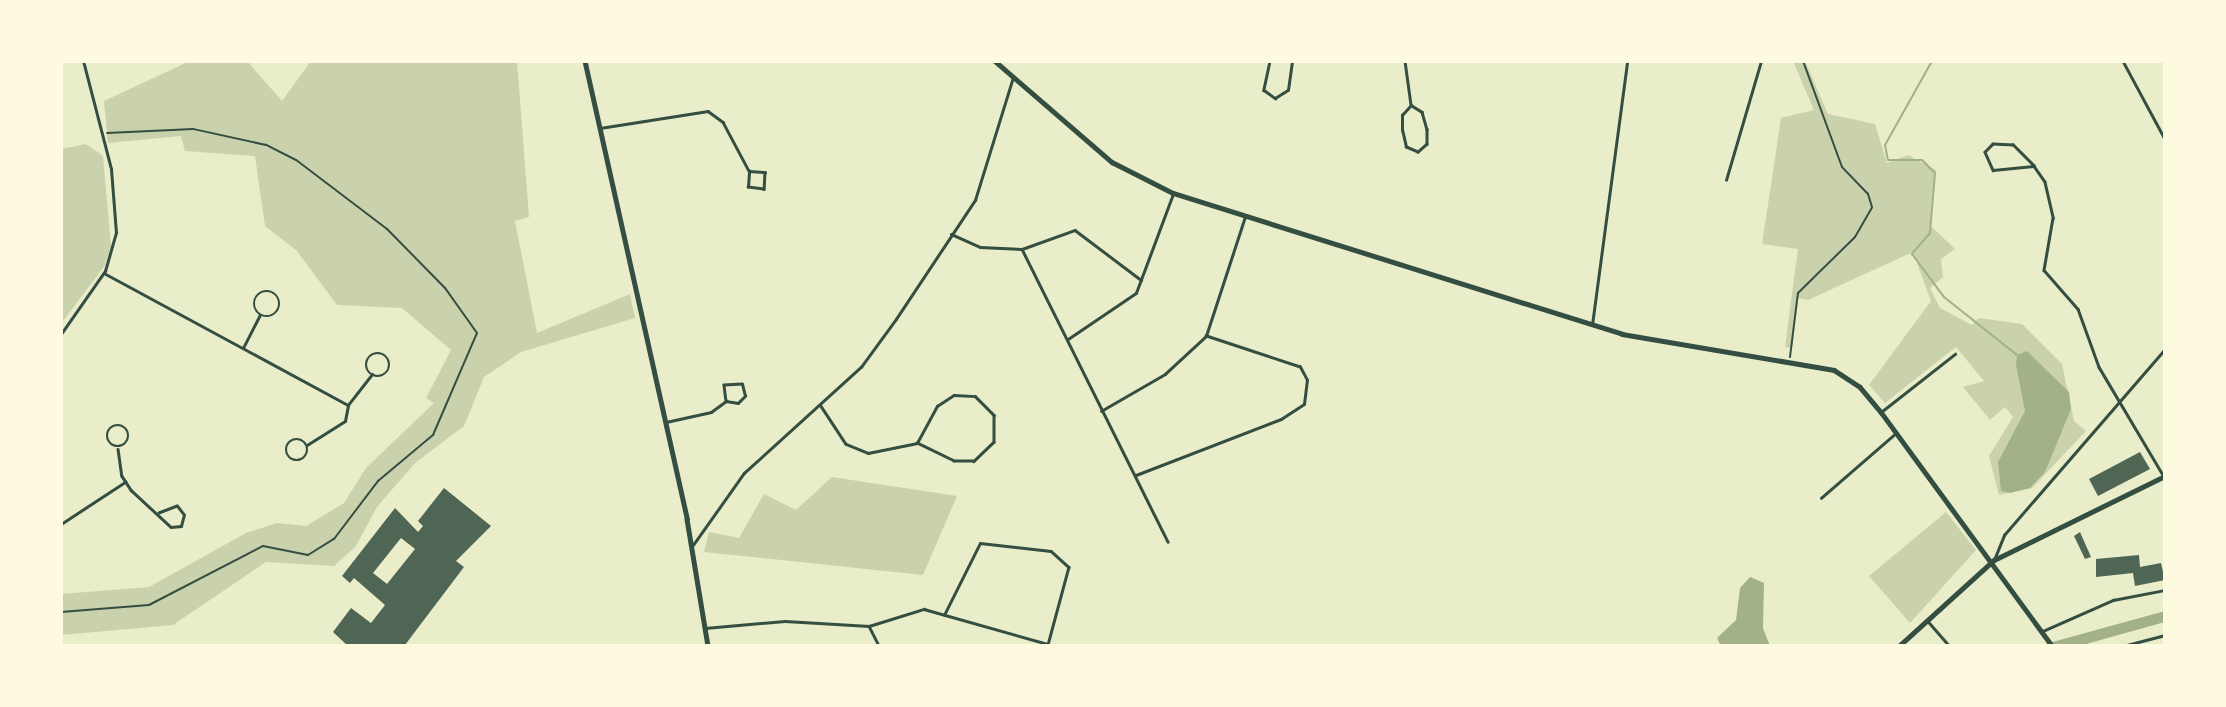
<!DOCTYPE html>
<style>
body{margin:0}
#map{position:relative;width:2226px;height:707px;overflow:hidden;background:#e9edc9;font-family:"Roboto Condensed",sans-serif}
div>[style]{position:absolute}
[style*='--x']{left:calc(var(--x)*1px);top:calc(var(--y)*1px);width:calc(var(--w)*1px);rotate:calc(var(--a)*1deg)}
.green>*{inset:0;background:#cad2ad}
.water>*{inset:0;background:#a3b18a}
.stream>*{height:2px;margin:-1px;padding:0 1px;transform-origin:1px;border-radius:1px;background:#a3b18a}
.building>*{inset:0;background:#4f6655}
.path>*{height:2px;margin:-1px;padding:0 1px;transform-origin:1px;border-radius:1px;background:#344e41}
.minor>*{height:2.5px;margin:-1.25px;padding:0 1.25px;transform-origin:1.25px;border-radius:1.25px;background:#344e41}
.minor>.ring{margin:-1.25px;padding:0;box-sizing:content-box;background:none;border:2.5px solid #344e41;border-radius:50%}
.secondary>*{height:4.5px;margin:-2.25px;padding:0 2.25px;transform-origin:2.25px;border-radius:2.25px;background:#344e41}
.primary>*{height:4.5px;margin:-2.25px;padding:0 2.25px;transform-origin:2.25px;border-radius:2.25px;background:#344e41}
span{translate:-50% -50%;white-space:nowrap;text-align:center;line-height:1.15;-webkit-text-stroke:5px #fefae0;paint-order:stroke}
.frame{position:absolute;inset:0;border:63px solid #fefae0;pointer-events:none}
</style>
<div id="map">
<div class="green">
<div style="clip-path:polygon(190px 61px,247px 61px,282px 101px,311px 61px,517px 61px,529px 217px,515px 221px,537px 333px,630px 294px,635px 318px,521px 352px,484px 377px,464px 426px,415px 463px,377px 507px,356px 546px,334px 566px,266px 562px,173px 625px,61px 635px,61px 594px,149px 587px,246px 533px,277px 523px,306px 526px,344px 503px,366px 468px,434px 403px,426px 398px,451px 350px,402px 308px,337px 305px,297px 251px,265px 226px,255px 156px,185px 151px,181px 136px,108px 143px,104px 101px)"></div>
<div style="clip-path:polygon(1793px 61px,1805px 61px,1828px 114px,1875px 124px,1887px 163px,1908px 155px,1936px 170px,1930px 225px,1955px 249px,1941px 259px,1943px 277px,1930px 288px,1940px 308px,1972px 325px,1979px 318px,2022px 324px,2062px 364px,2074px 421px,2086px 431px,2032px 488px,1999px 495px,1989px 456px,2013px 417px,2005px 407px,1990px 420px,1963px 387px,1984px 381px,1956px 347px,1885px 403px,1869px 385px,1931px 301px,1913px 252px,1808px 300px,1798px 298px,1792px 348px,1785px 347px,1798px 249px,1762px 244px,1781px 118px,1814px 110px)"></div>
<div style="clip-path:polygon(86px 144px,103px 156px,111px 246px,105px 265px,61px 324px,61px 149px)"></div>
<div style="clip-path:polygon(832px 477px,957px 496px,923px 575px,704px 552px,709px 532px,739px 538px,764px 494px,796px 510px)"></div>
<div style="clip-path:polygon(1946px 512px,1976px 550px,1910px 623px,1869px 576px)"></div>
</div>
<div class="water">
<div style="clip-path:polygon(2027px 351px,2069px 392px,2071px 409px,2045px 472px,2030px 488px,2010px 493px,2001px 491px,1998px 462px,2025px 411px,2016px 365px,2017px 355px)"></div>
<div style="clip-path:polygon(1750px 577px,1764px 583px,1763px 628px,1770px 646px,1721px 646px,1717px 638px,1736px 620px,1740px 588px)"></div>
<div style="clip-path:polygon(2165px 611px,2165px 622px,2079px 646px,2038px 646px)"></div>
</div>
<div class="stream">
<div style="--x:1932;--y:61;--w:96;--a:119.2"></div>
<div style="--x:1885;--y:145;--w:15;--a:79"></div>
<div style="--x:1888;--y:160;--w:34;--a:0"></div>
<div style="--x:1922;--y:160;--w:18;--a:45"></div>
<div style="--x:1935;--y:173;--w:60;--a:94.8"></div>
<div style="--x:1930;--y:233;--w:28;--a:131"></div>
<div style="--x:1912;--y:254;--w:54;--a:53.3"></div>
<div style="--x:1944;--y:297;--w:93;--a:38.5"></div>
</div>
<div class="building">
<div style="clip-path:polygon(2140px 452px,2150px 469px,2098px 496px,2089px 479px)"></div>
<div style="clip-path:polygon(evenodd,444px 488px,491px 526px,456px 561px,464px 567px,405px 645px,348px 646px,333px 632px,351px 608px,371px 623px,385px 605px,354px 578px,350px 583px,342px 576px,395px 508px,418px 532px,423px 526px,418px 521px,444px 488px,401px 538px,415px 549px,387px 584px,373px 573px,401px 538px)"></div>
<div style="clip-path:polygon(2080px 532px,2091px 557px,2085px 559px,2074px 536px)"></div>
<div style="clip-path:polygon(2139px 555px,2140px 567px,2161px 563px,2165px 580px,2135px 586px,2133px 573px,2096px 577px,2096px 559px)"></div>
</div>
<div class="path">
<div style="--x:1790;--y:357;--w:64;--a:-82.9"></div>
<div style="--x:1798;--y:293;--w:80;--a:-44.5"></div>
<div style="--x:1855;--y:237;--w:34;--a:-60"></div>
<div style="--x:1872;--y:207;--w:14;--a:-107"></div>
<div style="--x:1868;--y:194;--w:37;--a:-134"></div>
<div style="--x:1842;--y:167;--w:113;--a:-110.2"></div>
<div style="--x:61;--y:612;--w:88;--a:-4.5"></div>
<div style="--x:149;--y:605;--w:128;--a:-27.4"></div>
<div style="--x:263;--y:546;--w:46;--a:11.3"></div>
<div style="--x:308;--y:555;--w:31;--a:-32"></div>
<div style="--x:334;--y:539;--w:73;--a:-52.8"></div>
<div style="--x:378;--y:481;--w:72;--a:-39.9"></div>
<div style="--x:433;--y:435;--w:111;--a:-66.7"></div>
<div style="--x:477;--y:333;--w:55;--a:-125.4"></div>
<div style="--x:445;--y:288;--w:83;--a:-134.5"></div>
<div style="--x:387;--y:229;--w:114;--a:-142.8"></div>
<div style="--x:296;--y:160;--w:34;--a:-153"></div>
<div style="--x:266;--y:145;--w:75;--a:-167.6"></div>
<div style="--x:193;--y:129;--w:86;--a:177.3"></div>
</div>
<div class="minor">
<div style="--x:1270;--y:61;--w:30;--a:102"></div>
<div style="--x:1264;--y:90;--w:14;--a:36"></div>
<div style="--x:1275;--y:98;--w:15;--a:-32"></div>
<div style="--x:1288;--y:90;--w:29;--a:-82"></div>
<div style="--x:1405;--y:61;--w:44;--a:82.2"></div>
<div style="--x:2123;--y:61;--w:89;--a:61.7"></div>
<div style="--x:1411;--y:105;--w:13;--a:32"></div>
<div style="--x:1422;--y:112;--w:18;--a:74"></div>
<div style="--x:1427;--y:129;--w:15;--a:90"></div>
<div style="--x:1427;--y:144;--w:12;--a:138"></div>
<div style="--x:1418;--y:152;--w:13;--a:-157"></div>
<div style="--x:1406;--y:147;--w:17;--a:-103"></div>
<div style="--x:1402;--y:130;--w:15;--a:-90"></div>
<div style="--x:1402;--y:115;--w:13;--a:-48"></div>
<div style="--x:600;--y:128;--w:109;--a:-8.9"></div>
<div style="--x:708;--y:111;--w:19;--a:36"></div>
<div style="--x:723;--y:122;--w:55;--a:62"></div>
<div style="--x:749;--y:171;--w:16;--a:4"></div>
<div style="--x:765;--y:172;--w:17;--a:93"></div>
<div style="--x:764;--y:189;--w:16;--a:-173"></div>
<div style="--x:748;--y:187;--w:16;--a:-86"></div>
<div style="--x:2034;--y:166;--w:30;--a:-135"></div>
<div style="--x:2013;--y:145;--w:20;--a:-177"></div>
<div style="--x:1993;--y:144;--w:11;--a:135"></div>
<div style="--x:1985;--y:152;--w:20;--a:66"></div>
<div style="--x:1993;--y:170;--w:41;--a:-5.6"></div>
<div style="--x:2034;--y:166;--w:19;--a:55"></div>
<div style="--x:2045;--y:182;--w:37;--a:77"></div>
<div style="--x:2053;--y:218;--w:53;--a:99.8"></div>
<div style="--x:2044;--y:270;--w:52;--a:48.9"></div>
<div style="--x:2078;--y:309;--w:62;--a:70.1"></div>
<div style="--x:2099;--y:367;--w:126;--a:59.3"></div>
<div style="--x:1726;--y:180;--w:124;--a:-73.6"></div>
<div style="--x:951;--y:234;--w:32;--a:24"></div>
<div style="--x:980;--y:247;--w:42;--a:2.7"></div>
<div style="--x:1022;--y:249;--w:327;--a:63.5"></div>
<div style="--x:1022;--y:249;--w:56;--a:-19.7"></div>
<div style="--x:1075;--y:230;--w:83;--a:37.1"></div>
<div style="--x:104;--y:273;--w:277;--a:28.4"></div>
<div class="ring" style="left:254px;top:291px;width:23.5px;height:23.5px"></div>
<div style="--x:1592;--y:325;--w:266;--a:-82.4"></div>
<div style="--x:61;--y:334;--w:77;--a:-55.1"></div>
<div style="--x:105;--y:271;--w:40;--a:-74"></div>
<div style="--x:116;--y:233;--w:64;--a:-94.5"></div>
<div style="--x:111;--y:169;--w:112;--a:-104.5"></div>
<div style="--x:1068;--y:339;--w:82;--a:-34.1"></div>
<div style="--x:1136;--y:293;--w:106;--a:-69.5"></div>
<div style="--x:243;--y:348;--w:37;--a:-63"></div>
<div class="ring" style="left:366px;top:353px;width:21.5px;height:21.5px"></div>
<div style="--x:821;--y:406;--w:45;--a:56.7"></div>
<div style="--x:846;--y:444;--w:24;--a:22"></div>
<div style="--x:868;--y:453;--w:50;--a:-11.5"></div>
<div style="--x:917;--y:443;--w:42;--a:-61.6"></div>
<div style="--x:937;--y:406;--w:20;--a:-33"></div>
<div style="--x:954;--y:395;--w:21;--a:3"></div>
<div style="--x:975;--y:396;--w:27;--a:45"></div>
<div style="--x:994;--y:415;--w:27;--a:90"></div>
<div style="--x:994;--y:442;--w:28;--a:136"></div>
<div style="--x:974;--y:461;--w:20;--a:180"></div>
<div style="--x:954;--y:461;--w:41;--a:-154.1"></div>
<div style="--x:1101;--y:411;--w:74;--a:-30"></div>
<div style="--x:1165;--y:374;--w:56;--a:-42.8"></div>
<div style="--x:1206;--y:336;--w:125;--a:-71.9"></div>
<div style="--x:1881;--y:412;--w:94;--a:-38.1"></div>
<div style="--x:666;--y:422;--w:46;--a:-12.5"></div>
<div style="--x:711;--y:412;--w:19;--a:-36"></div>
<div style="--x:726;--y:401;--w:12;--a:9"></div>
<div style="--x:738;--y:403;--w:10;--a:-45"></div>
<div style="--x:745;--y:396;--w:12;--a:-104"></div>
<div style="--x:742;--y:384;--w:18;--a:177"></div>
<div style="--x:724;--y:385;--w:16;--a:83"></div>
<div class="ring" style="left:107px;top:425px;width:19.5px;height:19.5px"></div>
<div class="ring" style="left:286px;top:439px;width:19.5px;height:19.5px"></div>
<div style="--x:307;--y:445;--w:45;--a:-32.3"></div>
<div style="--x:345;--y:421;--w:16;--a:-79"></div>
<div style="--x:348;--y:405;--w:39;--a:-52"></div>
<div style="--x:118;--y:449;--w:27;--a:82"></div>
<div style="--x:122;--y:476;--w:17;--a:57"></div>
<div style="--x:131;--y:490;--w:54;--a:42.8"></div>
<div style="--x:171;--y:527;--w:10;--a:-6"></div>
<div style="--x:181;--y:526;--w:11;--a:-75"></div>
<div style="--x:184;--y:515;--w:11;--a:-128"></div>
<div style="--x:177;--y:506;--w:19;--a:159"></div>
<div style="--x:1136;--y:475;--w:155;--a:-21.1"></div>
<div style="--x:1281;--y:419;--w:27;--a:-33"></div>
<div style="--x:1304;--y:404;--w:24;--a:-83"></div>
<div style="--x:1307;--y:380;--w:15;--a:-118"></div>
<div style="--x:1300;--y:367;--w:99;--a:-161.7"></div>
<div style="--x:1821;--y:498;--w:98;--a:-40.9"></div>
<div style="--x:61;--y:524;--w:77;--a:-33.3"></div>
<div style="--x:693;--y:545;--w:88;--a:-54.7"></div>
<div style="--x:744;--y:473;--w:158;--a:-42.2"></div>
<div style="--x:861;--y:367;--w:59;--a:-53.9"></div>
<div style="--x:896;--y:319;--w:143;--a:-56.4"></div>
<div style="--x:975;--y:200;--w:129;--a:-72.8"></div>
<div style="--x:1994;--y:560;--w:27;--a:-68"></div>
<div style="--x:2004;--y:535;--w:246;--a:-49.1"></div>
<div style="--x:944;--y:615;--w:80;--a:-63.4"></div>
<div style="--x:980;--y:543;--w:71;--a:6.4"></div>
<div style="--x:1051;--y:551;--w:24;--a:42"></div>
<div style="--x:1069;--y:567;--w:81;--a:105.1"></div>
<div style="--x:1927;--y:620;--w:35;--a:49"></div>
<div style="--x:869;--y:626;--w:22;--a:63"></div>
<div style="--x:705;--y:628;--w:80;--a:-5"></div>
<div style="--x:785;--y:621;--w:84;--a:3.4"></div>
<div style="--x:869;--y:626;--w:58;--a:-17.2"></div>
<div style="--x:924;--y:609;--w:129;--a:15.8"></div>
<div style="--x:2043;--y:631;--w:77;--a:-23.9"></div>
<div style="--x:2113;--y:600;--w:53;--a:-10.9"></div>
<div style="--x:2123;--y:646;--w:43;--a:-14.7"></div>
</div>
<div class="secondary">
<div style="--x:585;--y:61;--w:469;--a:77.4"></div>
<div style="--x:687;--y:519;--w:129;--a:80.6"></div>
<div style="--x:995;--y:61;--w:155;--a:40.8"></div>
<div style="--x:1112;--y:162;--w:68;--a:26.9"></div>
<div style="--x:1173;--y:193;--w:471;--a:17.4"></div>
<div style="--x:1622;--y:334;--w:215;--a:9.6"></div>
<div style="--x:1834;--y:370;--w:31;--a:33"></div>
<div style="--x:1860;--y:387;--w:33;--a:50"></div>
<div style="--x:1881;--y:412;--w:290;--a:53.8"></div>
</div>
<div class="primary">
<div style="--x:1899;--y:646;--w:128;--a:-42.2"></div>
<div style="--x:1994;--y:560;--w:191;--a:-26.2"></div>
</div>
<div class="frame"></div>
</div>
